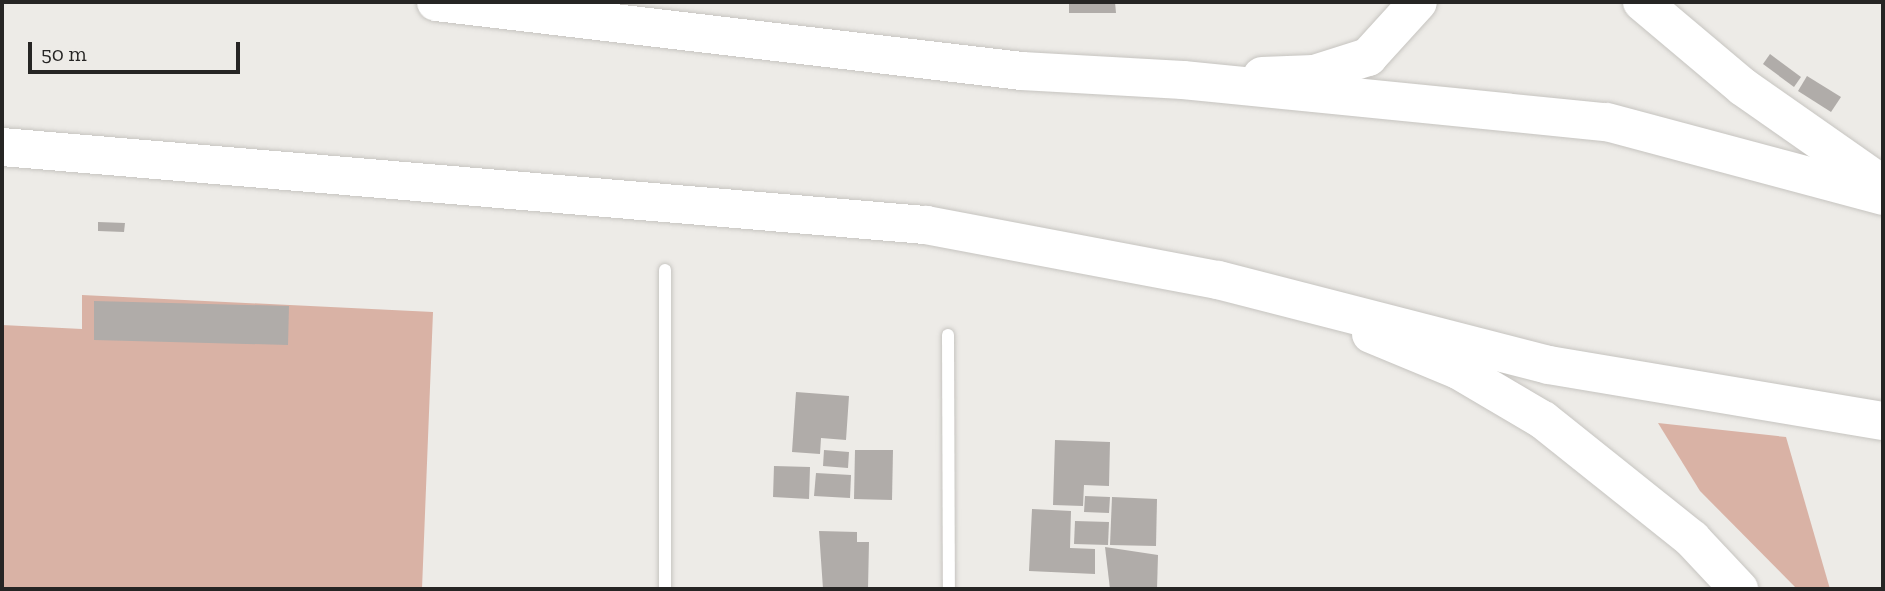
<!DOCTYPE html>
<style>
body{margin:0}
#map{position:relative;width:1885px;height:591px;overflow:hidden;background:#edebe7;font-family:"Zilla Slab",serif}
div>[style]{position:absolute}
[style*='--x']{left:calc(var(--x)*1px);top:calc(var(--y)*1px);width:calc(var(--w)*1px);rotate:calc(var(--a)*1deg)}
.green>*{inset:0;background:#d9b2a5}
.building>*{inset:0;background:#b0aca9}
.roads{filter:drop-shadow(0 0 2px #c6c4c0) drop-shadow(0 0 2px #c6c4c0)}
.service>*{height:12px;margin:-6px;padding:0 6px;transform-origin:6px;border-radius:6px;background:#fff}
.primary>*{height:38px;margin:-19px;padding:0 19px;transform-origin:19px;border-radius:19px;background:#fff}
.trunk>*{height:38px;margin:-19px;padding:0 19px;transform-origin:19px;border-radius:19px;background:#fff}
span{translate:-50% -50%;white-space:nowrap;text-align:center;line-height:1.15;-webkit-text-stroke:6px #edebe7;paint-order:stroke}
.frame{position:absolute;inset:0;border:4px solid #262524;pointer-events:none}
.scale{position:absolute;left:28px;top:42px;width:212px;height:32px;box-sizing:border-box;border:4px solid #262524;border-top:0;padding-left:9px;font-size:21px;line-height:24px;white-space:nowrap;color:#262524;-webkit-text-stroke:5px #edebe7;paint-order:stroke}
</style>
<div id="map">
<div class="green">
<div style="clip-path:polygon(82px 295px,433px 312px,422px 589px,2px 589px,2px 325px,82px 329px)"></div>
<div style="clip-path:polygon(1658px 423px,1786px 437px,1830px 589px,1797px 589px,1700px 491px)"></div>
</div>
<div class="building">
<div style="clip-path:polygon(1069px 2px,1115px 2px,1116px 13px,1069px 13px)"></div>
<div style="clip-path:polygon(1770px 54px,1801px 77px,1794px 87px,1763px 64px)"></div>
<div style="clip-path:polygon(1807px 76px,1841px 97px,1831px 112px,1798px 91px)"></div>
<div style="clip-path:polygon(98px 222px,125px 223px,124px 232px,98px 231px)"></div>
<div style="clip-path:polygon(94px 301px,289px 306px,288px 345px,94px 340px)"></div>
<div style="clip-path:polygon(796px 392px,849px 396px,846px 440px,821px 438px,820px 454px,792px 452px)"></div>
<div style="clip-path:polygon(1055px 440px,1110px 442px,1109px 486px,1084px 485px,1083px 506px,1053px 505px)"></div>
<div style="clip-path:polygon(824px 450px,849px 452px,848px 468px,823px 466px)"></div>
<div style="clip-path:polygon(855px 450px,893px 450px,892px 500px,854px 499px)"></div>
<div style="clip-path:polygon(774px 466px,810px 467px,809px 499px,773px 497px)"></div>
<div style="clip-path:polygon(816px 473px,851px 475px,850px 498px,814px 496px)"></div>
<div style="clip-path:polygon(1085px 496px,1110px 497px,1109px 513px,1084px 512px)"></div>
<div style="clip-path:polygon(1112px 497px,1157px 499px,1156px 546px,1110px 545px)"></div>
<div style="clip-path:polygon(1032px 509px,1071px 511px,1070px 548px,1095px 549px,1095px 574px,1029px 571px)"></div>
<div style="clip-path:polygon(1075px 521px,1109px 522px,1108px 545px,1074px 544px)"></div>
<div style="clip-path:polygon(819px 531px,857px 532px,857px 542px,869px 542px,868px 589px,823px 589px)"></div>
<div style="clip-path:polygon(1105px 547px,1158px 555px,1157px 589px,1110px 589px)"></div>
</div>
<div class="roads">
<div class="service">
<div style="--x:948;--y:335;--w:254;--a:89.8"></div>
<div style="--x:665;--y:589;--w:319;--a:-90"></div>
</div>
<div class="primary">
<div style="--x:1642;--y:2;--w:132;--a:40.1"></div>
<div style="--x:1743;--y:87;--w:171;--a:35"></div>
<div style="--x:1262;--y:76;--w:52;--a:-2.2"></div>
<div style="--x:1314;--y:74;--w:57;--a:-17.5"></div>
<div style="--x:1368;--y:57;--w:74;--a:-47.7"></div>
<div style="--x:1371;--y:334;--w:94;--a:22.5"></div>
<div style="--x:1458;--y:370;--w:99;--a:30.5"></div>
<div style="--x:1543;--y:420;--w:191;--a:38.6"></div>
<div style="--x:1692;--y:539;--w:69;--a:46.8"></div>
</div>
<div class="trunk">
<div style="--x:436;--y:2;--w:590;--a:6.72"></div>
<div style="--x:1022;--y:71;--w:161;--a:3.2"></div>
<div style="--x:1183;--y:80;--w:426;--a:5.7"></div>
<div style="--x:1607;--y:122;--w:286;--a:15"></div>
<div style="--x:2;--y:147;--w:927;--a:4.83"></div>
<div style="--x:926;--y:225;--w:297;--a:10.7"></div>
<div style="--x:1218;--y:280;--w:341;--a:14.4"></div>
<div style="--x:1548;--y:365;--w:340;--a:9.5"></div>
</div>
</div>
<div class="frame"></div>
<div class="scale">50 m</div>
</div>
